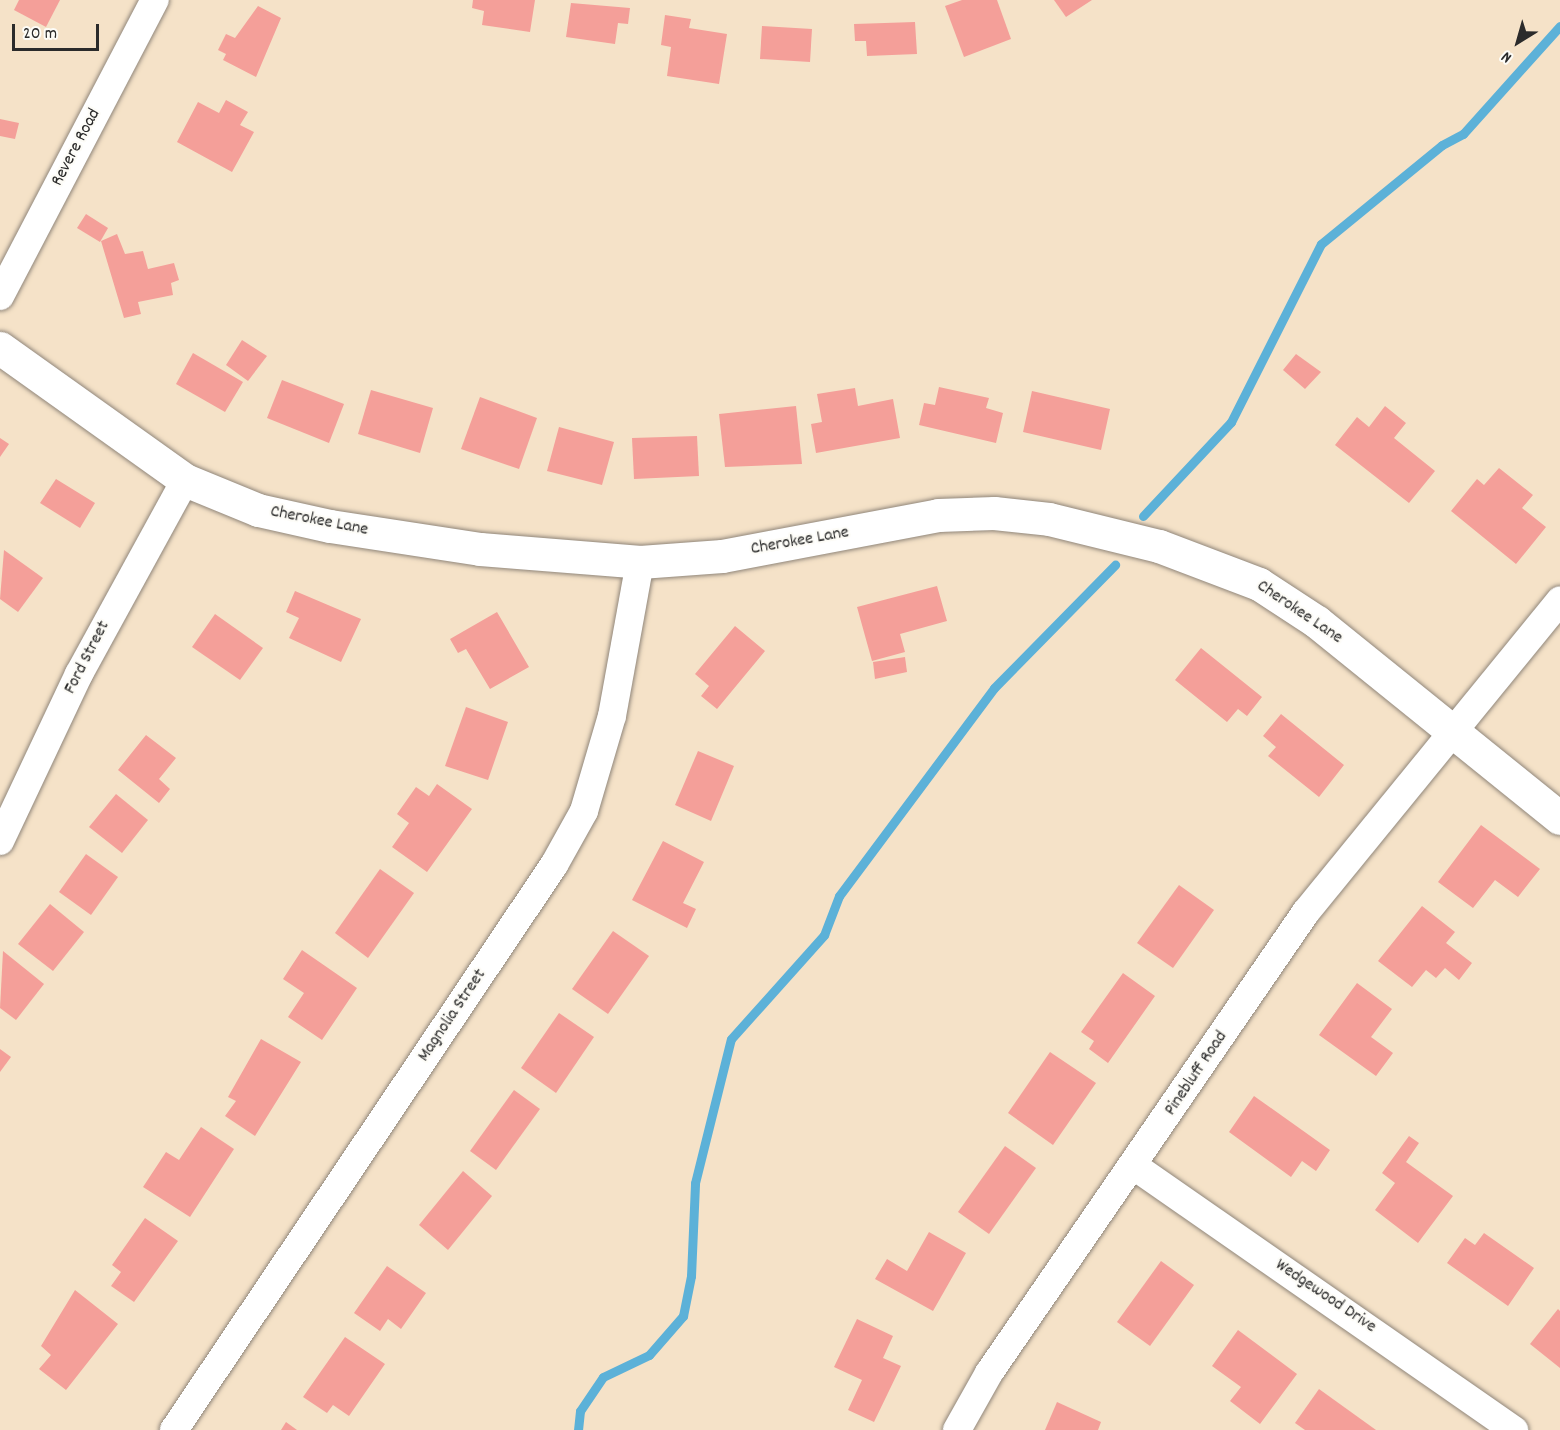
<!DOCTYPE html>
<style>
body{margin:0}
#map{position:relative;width:1560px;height:1430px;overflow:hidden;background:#f5e2c8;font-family:Dekko,sans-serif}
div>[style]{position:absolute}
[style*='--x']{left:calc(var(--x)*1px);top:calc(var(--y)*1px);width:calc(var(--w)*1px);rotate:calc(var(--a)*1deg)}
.stream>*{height:9px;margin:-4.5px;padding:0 4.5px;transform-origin:4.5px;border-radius:4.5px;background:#5cb1d8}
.building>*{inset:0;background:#f49f99}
.roads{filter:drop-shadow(0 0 2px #90867a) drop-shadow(0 0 2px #90867a)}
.street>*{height:28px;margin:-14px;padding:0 14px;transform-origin:14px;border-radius:14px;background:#fff}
.secondary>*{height:33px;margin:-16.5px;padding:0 16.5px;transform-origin:16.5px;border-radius:16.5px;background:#fff}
span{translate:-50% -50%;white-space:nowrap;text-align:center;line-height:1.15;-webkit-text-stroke:4.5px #fdfcf7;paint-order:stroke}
.street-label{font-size:18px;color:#2b2b2b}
.north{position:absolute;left:1488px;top:12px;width:60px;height:60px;-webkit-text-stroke:4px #fdfcf7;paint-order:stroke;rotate:217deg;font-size:16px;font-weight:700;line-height:24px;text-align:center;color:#2b2b2b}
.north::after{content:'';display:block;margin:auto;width:21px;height:27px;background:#2b2b2b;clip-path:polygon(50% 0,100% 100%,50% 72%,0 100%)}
.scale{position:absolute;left:12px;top:24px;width:87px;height:27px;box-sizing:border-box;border:3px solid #2b2b2b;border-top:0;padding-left:8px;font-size:18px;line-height:21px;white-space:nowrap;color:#2b2b2b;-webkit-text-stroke:4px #fdfcf7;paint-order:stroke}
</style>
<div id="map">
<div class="stream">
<div style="--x:1143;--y:516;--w:129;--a:-46.9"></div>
<div style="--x:1231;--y:422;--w:199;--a:-63.2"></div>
<div style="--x:1321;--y:244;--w:156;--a:-39.3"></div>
<div style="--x:1442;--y:145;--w:24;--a:-28"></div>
<div style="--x:1463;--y:134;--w:145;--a:-48.1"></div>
<div style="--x:578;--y:1430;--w:19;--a:-84"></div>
<div style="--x:580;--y:1411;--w:41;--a:-55.9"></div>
<div style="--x:603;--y:1377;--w:51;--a:-25.6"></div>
<div style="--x:649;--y:1355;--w:52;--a:-48.9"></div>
<div style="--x:683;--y:1316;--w:41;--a:-78.7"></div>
<div style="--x:691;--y:1276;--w:93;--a:-87.5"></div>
<div style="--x:695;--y:1183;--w:148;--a:-76"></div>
<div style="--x:731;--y:1039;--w:140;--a:-48.2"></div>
<div style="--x:824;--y:935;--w:42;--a:-69"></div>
<div style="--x:839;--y:896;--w:259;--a:-53.3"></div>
<div style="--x:994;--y:688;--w:173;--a:-45.5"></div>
</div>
<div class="building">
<div style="clip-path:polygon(19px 0,60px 0,46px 27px,14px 10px)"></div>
<div style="clip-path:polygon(473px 0,535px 0,530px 32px,482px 25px,484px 11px,472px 8px)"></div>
<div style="clip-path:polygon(962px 0,997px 0,1011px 39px,964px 57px,945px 6px)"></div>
<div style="clip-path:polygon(1054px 0,1092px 0,1066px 17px)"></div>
<div style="clip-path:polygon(571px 3px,630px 8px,628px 24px,618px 23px,615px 44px,566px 37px)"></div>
<div style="clip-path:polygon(258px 6px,281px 18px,256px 77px,223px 60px,226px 54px,218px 50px,226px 34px,235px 38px)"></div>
<div style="clip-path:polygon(665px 15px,691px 19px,689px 28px,727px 34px,719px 84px,667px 76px,671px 47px,661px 45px)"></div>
<div style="clip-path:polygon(915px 22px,917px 54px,867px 56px,866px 41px,855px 41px,854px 24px)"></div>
<div style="clip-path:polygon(762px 26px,812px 29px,810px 62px,760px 59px)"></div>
<div style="clip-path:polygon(226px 100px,248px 112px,240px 125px,254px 132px,232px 172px,177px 142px,198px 102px,219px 113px)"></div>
<div style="clip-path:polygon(0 119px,19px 123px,15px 139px,0 136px)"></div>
<div style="clip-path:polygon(86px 214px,108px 228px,100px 242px,77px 228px)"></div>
<div style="clip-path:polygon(117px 234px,125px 254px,143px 251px,148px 269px,174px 263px,179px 280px,171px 283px,173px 295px,138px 302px,141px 314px,124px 318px,101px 241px)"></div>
<div style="clip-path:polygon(242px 340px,267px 356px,248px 381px,226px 365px)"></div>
<div style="clip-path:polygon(193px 353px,243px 382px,225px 412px,176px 384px)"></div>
<div style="clip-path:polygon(1296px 354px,1321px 372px,1305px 389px,1283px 370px)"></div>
<div style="clip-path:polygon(282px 380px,344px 404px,329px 443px,267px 418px)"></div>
<div style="clip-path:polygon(939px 387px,989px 398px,986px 408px,1003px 413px,996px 443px,919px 425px,924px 403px,935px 405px)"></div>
<div style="clip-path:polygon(855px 388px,858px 406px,893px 399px,900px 438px,816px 453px,811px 424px,822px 422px,817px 394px)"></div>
<div style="clip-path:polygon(371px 390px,433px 408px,420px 453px,358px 434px)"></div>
<div style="clip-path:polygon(1032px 391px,1110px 409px,1101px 450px,1023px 432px)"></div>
<div style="clip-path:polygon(480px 397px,537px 418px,519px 469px,461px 449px)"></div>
<div style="clip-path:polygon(796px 406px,802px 464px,725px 467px,719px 414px)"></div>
<div style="clip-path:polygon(1385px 406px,1406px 423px,1394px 438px,1435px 471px,1409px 503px,1335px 445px,1357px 417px,1369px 427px)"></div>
<div style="clip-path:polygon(559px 427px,614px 442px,602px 485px,547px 471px)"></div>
<div style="clip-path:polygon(697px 436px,699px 476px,634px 479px,632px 438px)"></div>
<div style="clip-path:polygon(0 438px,9px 444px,0 457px)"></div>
<div style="clip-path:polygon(1499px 468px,1533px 495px,1522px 508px,1546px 527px,1516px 564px,1451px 511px,1477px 479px,1484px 485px)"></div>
<div style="clip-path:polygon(56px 479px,95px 503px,80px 528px,40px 503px)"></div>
<div style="clip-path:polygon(4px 550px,43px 578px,18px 612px,0 599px)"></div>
<div style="clip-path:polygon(937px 586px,947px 621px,900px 634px,905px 652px,872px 661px,857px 607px)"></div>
<div style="clip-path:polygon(295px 591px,361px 619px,341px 662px,289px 638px,299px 618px,286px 612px)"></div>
<div style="clip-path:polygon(497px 612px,529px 667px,490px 689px,466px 649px,458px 653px,450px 639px)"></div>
<div style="clip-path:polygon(215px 614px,263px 648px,240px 680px,192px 647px)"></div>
<div style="clip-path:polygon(735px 626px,765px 651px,717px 709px,701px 696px,709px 686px,695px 674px)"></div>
<div style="clip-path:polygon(1201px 648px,1262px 697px,1247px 716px,1238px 709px,1227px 722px,1175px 680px)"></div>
<div style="clip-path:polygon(905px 657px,907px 672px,875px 679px,873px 662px)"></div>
<div style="clip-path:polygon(466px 707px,508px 722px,488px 780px,445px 766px)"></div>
<div style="clip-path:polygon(1281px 714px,1344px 765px,1319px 797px,1268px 756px,1276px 747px,1263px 736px)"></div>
<div style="clip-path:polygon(146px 735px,176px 758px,159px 779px,170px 789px,159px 803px,118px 770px)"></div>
<div style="clip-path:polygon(698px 751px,734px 766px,711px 821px,675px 805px)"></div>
<div style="clip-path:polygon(437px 784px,472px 809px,427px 872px,392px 847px,409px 823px,397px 814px,416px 787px,429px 796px)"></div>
<div style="clip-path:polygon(116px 794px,148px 820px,122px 853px,89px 827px)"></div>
<div style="clip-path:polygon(1481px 825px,1540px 869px,1518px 897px,1495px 880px,1473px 908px,1438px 882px)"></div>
<div style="clip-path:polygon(663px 841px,704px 862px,683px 903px,696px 909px,687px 928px,632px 900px)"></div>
<div style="clip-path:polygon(86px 854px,118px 877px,91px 915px,59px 892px)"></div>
<div style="clip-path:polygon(380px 869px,414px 893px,368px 958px,335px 933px)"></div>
<div style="clip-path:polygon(1179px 885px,1214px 910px,1173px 968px,1137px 943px)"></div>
<div style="clip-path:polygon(50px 904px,84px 932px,53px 971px,18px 944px)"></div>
<div style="clip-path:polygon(1422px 906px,1455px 932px,1446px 943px,1472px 963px,1459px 980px,1445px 968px,1436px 978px,1426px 970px,1412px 987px,1378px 961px)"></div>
<div style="clip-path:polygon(613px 931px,649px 956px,608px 1014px,572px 989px)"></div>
<div style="clip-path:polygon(302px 950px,357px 988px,322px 1040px,288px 1017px,304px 993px,283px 979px)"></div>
<div style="clip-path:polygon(3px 951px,44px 984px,16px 1020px,0 1008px)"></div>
<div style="clip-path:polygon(1123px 973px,1155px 996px,1108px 1063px,1089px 1049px,1094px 1041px,1081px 1032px)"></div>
<div style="clip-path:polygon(1357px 983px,1392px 1009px,1371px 1037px,1393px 1053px,1376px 1076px,1319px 1035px)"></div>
<div style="clip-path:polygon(559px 1013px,594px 1037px,556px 1093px,521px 1068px)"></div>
<div style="clip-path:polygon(261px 1039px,301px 1062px,255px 1136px,225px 1116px,236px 1101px,228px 1097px)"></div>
<div style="clip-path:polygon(0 1049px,11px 1057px,0 1072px)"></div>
<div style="clip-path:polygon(1050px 1052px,1096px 1083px,1053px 1145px,1008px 1113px)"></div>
<div style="clip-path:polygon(514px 1090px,540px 1109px,496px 1170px,470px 1151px)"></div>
<div style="clip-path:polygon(1254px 1096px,1330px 1150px,1316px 1171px,1302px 1161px,1291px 1177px,1229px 1132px)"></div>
<div style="clip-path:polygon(201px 1127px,234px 1149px,190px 1217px,143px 1187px,166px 1152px,179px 1160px)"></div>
<div style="clip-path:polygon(1409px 1136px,1419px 1143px,1406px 1162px,1453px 1196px,1418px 1243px,1375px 1210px,1395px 1183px,1382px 1173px)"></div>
<div style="clip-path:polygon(1005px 1146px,1036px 1168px,989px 1234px,958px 1212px)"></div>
<div style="clip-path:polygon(463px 1171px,492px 1196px,448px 1250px,419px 1225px)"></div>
<div style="clip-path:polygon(145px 1218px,178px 1241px,134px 1302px,111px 1286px,121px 1272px,112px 1265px)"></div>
<div style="clip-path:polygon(929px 1232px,966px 1253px,933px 1311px,875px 1279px,887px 1259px,907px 1271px)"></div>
<div style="clip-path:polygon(1484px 1233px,1534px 1268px,1508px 1306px,1447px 1263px,1465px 1238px,1475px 1245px)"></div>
<div style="clip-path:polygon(1161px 1261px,1194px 1285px,1150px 1346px,1117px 1322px)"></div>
<div style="clip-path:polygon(387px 1266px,426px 1293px,401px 1329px,388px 1319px,380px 1331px,354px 1313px)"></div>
<div style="clip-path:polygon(75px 1290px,118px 1324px,66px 1390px,39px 1369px,51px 1355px,41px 1346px)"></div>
<div style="clip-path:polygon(1558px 1309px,1560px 1311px,1560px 1368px,1530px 1344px)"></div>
<div style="clip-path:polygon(857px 1319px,893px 1336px,883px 1358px,901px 1366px,874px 1422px,848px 1410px,862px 1380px,834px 1367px)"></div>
<div style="clip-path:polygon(1238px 1330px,1297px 1374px,1260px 1424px,1230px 1401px,1241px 1387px,1212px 1366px)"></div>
<div style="clip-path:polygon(345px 1337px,385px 1364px,349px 1416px,333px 1405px,327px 1413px,303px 1397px)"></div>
<div style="clip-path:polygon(1319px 1389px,1376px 1430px,1305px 1430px,1295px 1423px)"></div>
<div style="clip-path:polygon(1057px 1402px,1101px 1422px,1098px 1430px,1045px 1430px)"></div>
<div style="clip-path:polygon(286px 1422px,297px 1430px,281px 1430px)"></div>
</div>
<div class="roads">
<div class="street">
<div style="--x:0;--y:296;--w:334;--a:-62.4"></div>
<div style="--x:0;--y:841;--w:185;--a:-64.7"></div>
<div style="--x:79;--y:674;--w:221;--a:-61.3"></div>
<div style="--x:1134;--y:1166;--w:463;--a:34.8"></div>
<div style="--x:174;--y:1430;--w:681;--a:-56.08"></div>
<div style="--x:554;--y:865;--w:62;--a:-60.9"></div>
<div style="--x:584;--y:811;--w:99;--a:-73.6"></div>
<div style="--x:612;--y:716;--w:157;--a:-79.7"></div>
<div style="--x:957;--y:1430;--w:65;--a:-60.7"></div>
<div style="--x:989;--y:1373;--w:559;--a:-55.49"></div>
<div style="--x:1306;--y:912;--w:402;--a:-50.8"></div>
</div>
<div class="secondary">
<div style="--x:0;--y:348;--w:227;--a:35.5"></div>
<div style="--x:185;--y:480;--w:79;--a:22.3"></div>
<div style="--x:258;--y:510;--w:74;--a:12.5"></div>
<div style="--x:330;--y:526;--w:152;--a:8.7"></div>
<div style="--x:480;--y:549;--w:161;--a:4.6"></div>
<div style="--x:640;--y:562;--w:82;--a:-4.2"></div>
<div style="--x:722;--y:556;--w:220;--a:-10.7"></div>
<div style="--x:938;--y:515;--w:56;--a:-2"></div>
<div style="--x:994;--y:513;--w:55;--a:6.2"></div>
<div style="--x:1049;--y:519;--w:113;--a:13.8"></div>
<div style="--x:1159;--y:546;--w:107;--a:20.8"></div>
<div style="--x:1259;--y:584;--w:69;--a:33.2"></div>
<div style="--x:1317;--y:622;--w:312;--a:38.9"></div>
</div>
</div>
<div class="street-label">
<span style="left:77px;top:148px;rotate:-62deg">Revere Road</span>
<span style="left:319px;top:522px;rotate:11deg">Cherokee Lane</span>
<span style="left:800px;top:542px;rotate:-10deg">Cherokee Lane</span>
<span style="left:1299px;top:613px;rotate:34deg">Cherokee Lane</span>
<span style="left:88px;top:658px;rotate:-63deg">Ford Street</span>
<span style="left:453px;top:1016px;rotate:-56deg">Magnolia Street</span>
<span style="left:1197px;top:1074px;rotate:-56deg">Pinebluff Road</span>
<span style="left:1325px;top:1297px;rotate:34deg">Wedgewood Drive</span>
</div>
<div class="north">N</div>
<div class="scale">20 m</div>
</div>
